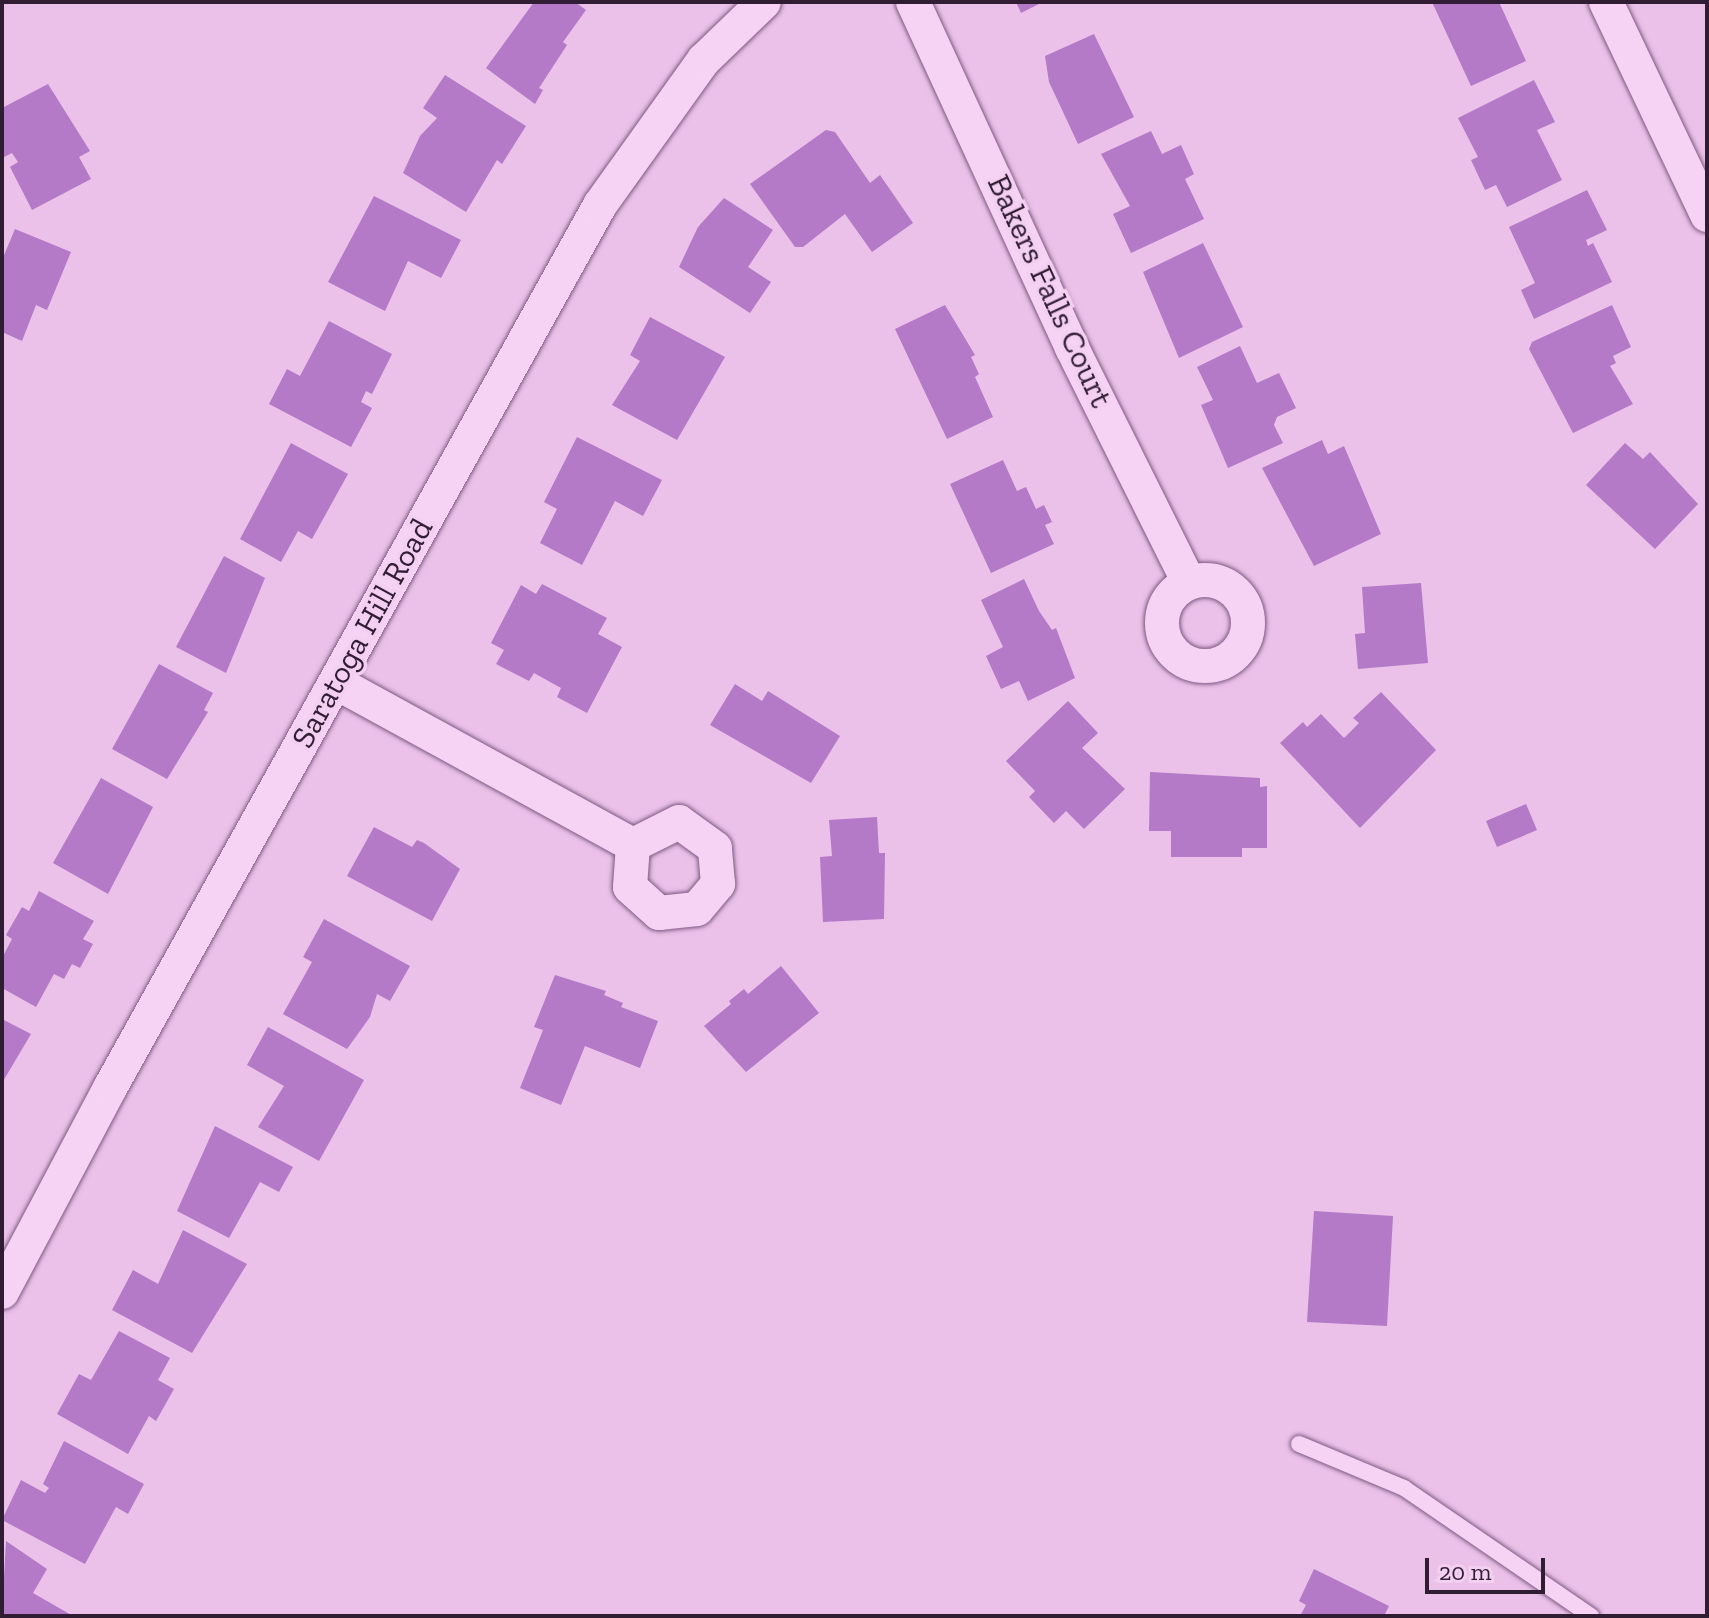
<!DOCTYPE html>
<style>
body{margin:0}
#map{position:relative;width:1709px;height:1618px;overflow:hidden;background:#ebc1e9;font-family:"Zilla Slab",serif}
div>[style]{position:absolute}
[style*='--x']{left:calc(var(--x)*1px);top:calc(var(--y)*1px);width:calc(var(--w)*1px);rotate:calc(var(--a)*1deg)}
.building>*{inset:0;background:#b479c7}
.roads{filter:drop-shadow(0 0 2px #7e5a83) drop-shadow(0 0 2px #7e5a83)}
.lane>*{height:16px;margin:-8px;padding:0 8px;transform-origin:8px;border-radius:8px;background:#f6d3f5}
.street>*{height:34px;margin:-17px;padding:0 17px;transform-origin:17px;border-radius:17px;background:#f6d3f5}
.street>.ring{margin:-17px;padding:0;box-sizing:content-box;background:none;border:34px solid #f6d3f5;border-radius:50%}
span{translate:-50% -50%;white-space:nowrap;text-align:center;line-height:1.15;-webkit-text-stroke:7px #f3d0f1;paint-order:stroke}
.street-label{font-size:32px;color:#301d34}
.frame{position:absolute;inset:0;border:4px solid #301d34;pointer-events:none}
.scale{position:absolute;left:1425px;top:1558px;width:120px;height:36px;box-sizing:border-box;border:4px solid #301d34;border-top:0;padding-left:10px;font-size:24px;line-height:28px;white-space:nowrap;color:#301d34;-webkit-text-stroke:6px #f3d0f1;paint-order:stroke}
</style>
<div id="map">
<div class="building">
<div style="clip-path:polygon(534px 2px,575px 2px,586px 10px,563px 42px,567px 45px,539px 88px,543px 90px,535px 104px,486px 68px)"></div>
<div style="clip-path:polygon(1016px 2px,1043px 2px,1021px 13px)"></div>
<div style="clip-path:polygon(1432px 2px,1499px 2px,1526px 61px,1471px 86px)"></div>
<div style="clip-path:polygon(1094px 34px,1134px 117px,1078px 144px,1049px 82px,1045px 56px)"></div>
<div style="clip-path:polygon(445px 75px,526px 126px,502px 164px,497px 160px,466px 212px,403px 173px,420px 136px,437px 118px,423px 108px)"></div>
<div style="clip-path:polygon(1534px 80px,1555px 122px,1537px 130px,1562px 180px,1507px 207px,1496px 185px,1485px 190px,1471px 160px,1478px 157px,1458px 118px)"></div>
<div style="clip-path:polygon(48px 84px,90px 151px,79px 157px,91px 179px,32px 210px,10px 167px,18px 162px,12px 153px,2px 158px,2px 108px)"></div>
<div style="clip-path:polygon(826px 130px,835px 132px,870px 183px,880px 175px,913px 223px,872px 252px,845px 214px,803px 247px,795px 247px,750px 184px)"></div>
<div style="clip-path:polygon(1151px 131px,1162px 154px,1181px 145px,1194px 174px,1185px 179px,1204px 219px,1131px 253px,1113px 214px,1130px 206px,1101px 154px)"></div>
<div style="clip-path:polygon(1587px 190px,1607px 230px,1586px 240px,1588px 246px,1593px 243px,1612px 282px,1534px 319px,1521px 290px,1535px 283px,1509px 227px)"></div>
<div style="clip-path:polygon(374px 196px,461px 240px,441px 278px,408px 261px,385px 311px,328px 282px)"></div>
<div style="clip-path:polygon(724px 198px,773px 230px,748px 267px,771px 282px,750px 313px,679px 267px,698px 227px)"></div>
<div style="clip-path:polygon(15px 229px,71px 252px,47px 310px,36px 305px,22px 341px,2px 332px,2px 260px)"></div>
<div style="clip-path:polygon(1203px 243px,1243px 327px,1179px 358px,1143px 272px)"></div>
<div style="clip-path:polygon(945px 305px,975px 355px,971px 357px,979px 374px,975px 377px,993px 417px,947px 439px,895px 329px)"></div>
<div style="clip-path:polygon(1612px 305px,1631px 347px,1613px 356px,1616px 363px,1610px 366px,1633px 404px,1573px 433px,1529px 349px,1532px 342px)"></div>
<div style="clip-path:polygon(650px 317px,725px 357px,677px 440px,612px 405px,640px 361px,630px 355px)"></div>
<div style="clip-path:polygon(329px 321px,392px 354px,372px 394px,366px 391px,361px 402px,372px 408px,351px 447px,269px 404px,287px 369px,300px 376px)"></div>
<div style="clip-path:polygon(1240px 346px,1257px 383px,1279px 373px,1296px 408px,1277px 417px,1274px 425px,1283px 443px,1228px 468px,1201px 405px,1213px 400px,1197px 367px)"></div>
<div style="clip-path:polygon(577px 437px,662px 480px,643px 516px,615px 501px,582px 565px,540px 543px,557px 509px,544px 502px)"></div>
<div style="clip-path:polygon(1322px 440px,1328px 454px,1344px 446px,1381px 534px,1314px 566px,1262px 468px)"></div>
<div style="clip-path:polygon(291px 443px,348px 474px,312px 539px,298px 531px,281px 562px,240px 539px)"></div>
<div style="clip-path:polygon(1625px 443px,1643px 459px,1650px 452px,1698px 504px,1655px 549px,1586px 485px)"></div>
<div style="clip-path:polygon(1003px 460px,1017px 491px,1026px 487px,1036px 509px,1044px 505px,1052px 522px,1045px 525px,1054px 544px,991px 573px,950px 484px)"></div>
<div style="clip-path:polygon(224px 556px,265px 578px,226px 673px,176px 647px)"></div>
<div style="clip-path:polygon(1024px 579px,1039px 611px,1052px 630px,1056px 628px,1075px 678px,1028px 701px,1019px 681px,1001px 689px,986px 656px,1003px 647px,981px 600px)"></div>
<div style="clip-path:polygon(1421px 583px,1428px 663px,1358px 669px,1355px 634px,1365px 633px,1362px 587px)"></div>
<div style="clip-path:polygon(542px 584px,607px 618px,598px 634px,622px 647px,587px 713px,557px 697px,561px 688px,534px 673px,529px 681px,496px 664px,504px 650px,491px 643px,521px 585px,536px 594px)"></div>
<div style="clip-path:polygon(159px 664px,213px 693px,204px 710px,208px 712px,167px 779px,112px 749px)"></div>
<div style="clip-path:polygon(735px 684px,762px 701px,768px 691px,840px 736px,811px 783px,710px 725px)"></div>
<div style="clip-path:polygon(1381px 692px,1436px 750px,1360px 828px,1280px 743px,1303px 722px,1307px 727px,1321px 714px,1344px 738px,1359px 723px,1353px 718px)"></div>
<div style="clip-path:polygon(1068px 701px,1098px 733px,1082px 748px,1125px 789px,1084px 829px,1066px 811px,1054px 823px,1029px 797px,1035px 791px,1006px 761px)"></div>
<div style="clip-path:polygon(1150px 772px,1260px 778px,1260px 787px,1267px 786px,1267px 848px,1242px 848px,1242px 857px,1171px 857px,1171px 831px,1149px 831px)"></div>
<div style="clip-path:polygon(101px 778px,153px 807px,108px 894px,53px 863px)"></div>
<div style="clip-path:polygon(1526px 804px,1537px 830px,1497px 847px,1486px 821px)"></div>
<div style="clip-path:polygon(877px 817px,879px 853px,885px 853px,884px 919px,823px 922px,820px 857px,832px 856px,829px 820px)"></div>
<div style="clip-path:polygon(374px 827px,412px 847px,417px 840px,424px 843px,460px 869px,432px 921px,347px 876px)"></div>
<div style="clip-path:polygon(39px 891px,94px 921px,83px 939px,93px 944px,80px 968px,72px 964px,64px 979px,54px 974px,36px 1007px,2px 988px,2px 958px,12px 939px,6px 935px,22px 907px,29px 911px)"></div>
<div style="clip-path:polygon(324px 919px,410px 966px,390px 1001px,377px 994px,370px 1017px,347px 1049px,283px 1014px,312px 962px,303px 957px)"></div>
<div style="clip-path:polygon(781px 966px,819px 1013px,746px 1072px,704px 1026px,731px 1004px,729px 1001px,744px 989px,748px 994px)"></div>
<div style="clip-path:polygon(555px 975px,606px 991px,604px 995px,623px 1003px,621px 1007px,658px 1021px,640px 1068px,585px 1046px,561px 1105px,520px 1088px,543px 1030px,534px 1027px)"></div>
<div style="clip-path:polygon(2px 1019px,31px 1034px,2px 1083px)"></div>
<div style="clip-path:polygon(268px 1027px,364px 1080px,319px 1161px,258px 1127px,284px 1086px,247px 1065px)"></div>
<div style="clip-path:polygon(215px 1126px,293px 1167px,279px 1192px,260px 1182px,229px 1238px,177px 1211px)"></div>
<div style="clip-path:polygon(1314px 1211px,1393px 1216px,1387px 1326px,1307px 1322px)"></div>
<div style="clip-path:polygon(183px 1230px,247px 1264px,192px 1353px,112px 1310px,133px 1270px,158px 1284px)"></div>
<div style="clip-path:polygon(119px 1331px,170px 1358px,158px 1380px,174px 1389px,156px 1421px,149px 1416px,128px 1454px,57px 1414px,79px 1374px,91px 1380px)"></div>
<div style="clip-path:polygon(64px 1441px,144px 1484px,128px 1514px,116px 1507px,85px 1564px,2px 1520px,21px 1480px,45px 1493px,49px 1488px,43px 1484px)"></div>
<div style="clip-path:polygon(6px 1541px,47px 1569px,33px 1593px,73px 1616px,2px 1616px)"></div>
<div style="clip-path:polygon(1314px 1569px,1389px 1606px,1384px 1616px,1300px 1616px,1306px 1605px,1299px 1601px)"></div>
</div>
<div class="roads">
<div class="lane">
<div style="--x:1299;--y:1444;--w:114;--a:22.7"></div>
<div style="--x:1404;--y:1488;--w:227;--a:34.4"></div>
</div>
<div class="street">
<div style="--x:913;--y:2;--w:381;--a:65.3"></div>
<div style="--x:1072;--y:348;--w:260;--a:63.5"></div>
<div style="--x:1606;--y:2;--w:236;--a:64.6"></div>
<div class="ring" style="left:1162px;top:580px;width:52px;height:52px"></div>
<div style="--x:337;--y:683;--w:337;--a:28.7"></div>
<div style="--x:633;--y:845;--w:42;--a:94.1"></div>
<div style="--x:630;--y:887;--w:39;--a:42"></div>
<div style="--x:659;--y:913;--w:38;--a:-6"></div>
<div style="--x:697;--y:909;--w:33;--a:-50"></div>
<div style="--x:718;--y:884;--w:36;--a:-95"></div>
<div style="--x:715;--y:848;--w:44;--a:-144.2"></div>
<div style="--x:679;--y:822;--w:51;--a:153.4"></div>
<div style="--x:2;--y:1292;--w:231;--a:-62.1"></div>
<div style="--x:110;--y:1088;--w:1010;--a:-60.97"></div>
<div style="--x:600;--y:205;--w:178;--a:-54.4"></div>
<div style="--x:704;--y:60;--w:83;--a:-44"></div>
</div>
</div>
<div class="street-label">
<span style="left:1050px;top:291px;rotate:65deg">Bakers Falls Court</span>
<span style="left:362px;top:633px;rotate:-61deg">Saratoga Hill Road</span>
</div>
<div class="frame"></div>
<div class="scale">20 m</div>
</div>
